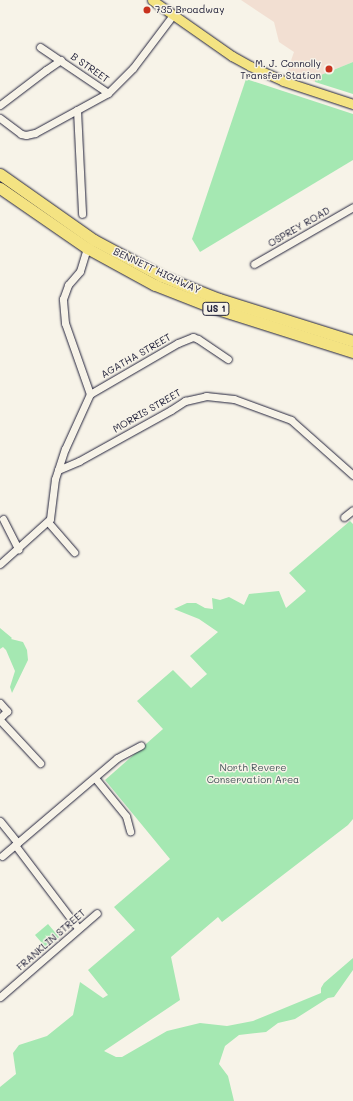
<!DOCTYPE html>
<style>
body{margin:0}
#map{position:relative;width:353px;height:1101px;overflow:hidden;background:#f7f3e8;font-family:Mali,sans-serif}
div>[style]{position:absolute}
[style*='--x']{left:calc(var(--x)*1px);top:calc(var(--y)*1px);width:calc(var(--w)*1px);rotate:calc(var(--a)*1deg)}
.built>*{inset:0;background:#f2dfd2}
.green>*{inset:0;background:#a5e8b2}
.roads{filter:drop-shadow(0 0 1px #22223b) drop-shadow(0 0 1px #22223b)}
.minor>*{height:7px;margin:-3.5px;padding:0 3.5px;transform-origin:3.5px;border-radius:3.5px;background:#f7f3e8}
.major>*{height:9px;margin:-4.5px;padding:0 4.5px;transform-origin:4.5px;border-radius:4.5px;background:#f4e382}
.highway>*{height:11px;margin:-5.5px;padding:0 5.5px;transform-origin:5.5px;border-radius:5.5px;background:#f4e382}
.dots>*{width:11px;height:11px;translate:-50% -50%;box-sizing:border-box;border:2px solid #f7f3e8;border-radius:50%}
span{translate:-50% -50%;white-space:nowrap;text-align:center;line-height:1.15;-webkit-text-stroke:3px #f7f3e8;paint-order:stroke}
.shield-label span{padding:1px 3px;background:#f7f3e8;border:1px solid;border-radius:3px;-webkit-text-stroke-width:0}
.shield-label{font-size:9px;color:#22223b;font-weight:700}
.poi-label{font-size:10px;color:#22223b}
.left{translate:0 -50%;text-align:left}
.right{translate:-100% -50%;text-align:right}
.street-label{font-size:10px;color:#22223b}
.park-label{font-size:10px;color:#435459}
</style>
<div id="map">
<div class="built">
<div style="clip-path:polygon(241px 0,353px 0,353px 62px,316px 77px,315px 82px,287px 72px,294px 52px,279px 42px,274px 22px)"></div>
</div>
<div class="green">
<div style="clip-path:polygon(353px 62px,353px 94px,315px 82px,316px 77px)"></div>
<div style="clip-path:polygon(246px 79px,353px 114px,353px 160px,200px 252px,192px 239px)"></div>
<div style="clip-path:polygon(350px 521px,353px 524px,353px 819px,348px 825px,222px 922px,218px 917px,171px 957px,180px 1000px,104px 1051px,116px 1057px,122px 1057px,167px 1031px,200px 1023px,227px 1026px,253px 1021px,321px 993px,321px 988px,324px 983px,353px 958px,353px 970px,334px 997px,328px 998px,295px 1019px,278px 1023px,266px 1032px,239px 1035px,225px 1046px,219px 1064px,228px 1076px,234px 1101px,0 1101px,0 1087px,16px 1074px,13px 1053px,19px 1045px,47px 1036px,73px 1015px,80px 982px,103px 998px,108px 995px,88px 970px,135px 930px,114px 907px,170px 859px,105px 780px,163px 729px,137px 701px,173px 670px,191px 688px,207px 674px,190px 656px,218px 632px,199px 619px,174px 609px,187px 603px,196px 603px,205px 608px,213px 609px,212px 598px,220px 600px,229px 597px,244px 605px,249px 594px,279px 591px,286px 608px,306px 591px,289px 573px)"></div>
<div style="clip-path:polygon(0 628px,12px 638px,11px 639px,23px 642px,27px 650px,28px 660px,12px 693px,10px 687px,15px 671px,6px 650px,3px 647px,0 649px)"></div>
<div style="clip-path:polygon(48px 924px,59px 937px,47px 949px,35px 935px)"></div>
</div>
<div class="roads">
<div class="minor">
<div style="--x:40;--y:47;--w:82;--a:34.1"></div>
<div style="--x:0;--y:105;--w:58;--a:-37.3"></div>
<div style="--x:46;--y:70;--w:18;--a:-34"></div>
<div style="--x:77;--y:110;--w:104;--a:87.2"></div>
<div style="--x:0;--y:118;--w:26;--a:37"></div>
<div style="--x:21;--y:134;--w:5;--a:11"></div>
<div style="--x:26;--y:135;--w:9;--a:-13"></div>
<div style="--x:35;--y:133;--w:83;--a:-28.7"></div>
<div style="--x:108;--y:93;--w:35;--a:-45"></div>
<div style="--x:133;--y:68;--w:66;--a:-53"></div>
<div style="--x:254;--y:264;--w:114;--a:-29.9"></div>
<div style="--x:90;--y:394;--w:102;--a:-30.1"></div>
<div style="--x:178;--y:343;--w:16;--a:-22"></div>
<div style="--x:193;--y:337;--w:5;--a:22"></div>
<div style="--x:198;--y:339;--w:36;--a:34"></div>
<div style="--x:58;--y:470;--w:23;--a:-23"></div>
<div style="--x:79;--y:461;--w:105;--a:-29"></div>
<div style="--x:171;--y:410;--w:17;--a:-33"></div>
<div style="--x:185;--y:401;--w:22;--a:-13"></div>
<div style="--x:206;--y:396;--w:28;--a:6"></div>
<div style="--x:234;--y:399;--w:61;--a:20.2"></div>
<div style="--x:291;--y:420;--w:83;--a:41.6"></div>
<div style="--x:344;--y:517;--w:11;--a:-38"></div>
<div style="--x:3;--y:519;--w:34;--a:63"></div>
<div style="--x:48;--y:522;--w:40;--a:49"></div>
<div style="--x:0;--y:564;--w:67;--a:-42"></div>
<div style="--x:50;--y:519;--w:40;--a:-82.9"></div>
<div style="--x:55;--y:479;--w:32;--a:-72"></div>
<div style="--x:65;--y:449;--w:60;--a:-65.6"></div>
<div style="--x:90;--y:394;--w:75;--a:-109.4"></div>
<div style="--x:65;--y:323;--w:24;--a:-95"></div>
<div style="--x:63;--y:299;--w:15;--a:-70"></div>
<div style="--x:68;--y:285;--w:18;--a:-49"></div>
<div style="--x:80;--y:271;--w:24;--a:-73"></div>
<div style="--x:0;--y:703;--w:11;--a:49"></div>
<div style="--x:7;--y:711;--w:10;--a:135"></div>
<div style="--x:0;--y:720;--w:59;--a:47.1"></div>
<div style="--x:95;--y:778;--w:49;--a:50.8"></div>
<div style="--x:126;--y:816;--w:16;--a:75"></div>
<div style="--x:0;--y:821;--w:28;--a:51"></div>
<div style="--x:15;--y:845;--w:104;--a:52.8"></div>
<div style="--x:2;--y:856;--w:151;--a:-40.4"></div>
<div style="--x:117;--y:758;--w:27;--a:-28"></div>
<div style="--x:0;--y:997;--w:128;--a:-40.9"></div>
</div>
<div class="major">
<div style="--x:152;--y:0;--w:98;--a:35"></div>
<div style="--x:232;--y:56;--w:21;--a:29"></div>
<div style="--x:250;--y:66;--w:36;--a:24"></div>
<div style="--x:283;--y:81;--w:74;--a:18.2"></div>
</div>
<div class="highway">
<div style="--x:0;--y:174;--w:115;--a:35.1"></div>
<div style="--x:94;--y:240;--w:76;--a:28.2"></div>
<div style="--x:161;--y:276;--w:62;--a:21.6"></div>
<div style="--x:219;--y:299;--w:140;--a:17.4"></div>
<div style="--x:0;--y:188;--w:106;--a:34.6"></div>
<div style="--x:87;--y:248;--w:77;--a:28.6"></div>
<div style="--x:155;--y:285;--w:63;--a:21.3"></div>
<div style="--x:214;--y:308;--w:146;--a:17.6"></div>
</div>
</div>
<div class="dots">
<div style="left:147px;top:10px;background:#c8321e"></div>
<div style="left:329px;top:69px;background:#c8321e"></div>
</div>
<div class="shield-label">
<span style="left:216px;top:309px">US 1</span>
</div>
<div class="poi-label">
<span class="left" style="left:155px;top:10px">735 Broadway</span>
<span class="right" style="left:321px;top:69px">M. J. Connolly<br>Transfer Station</span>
</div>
<div class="street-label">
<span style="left:90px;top:68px;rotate:35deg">B STREET</span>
<span style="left:299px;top:227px;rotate:-30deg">OSPREY ROAD</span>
<span style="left:157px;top:271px;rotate:25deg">BENNETT HIGHWAY</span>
<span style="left:136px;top:356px;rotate:-30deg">AGATHA STREET</span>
<span style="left:147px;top:411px;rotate:-30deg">MORRIS STREET</span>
<span style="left:51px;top:940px;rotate:-41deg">FRANKLIN STREET</span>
</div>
<div class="park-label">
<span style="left:253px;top:773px">North Revere<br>Conservation Area</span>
</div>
</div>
